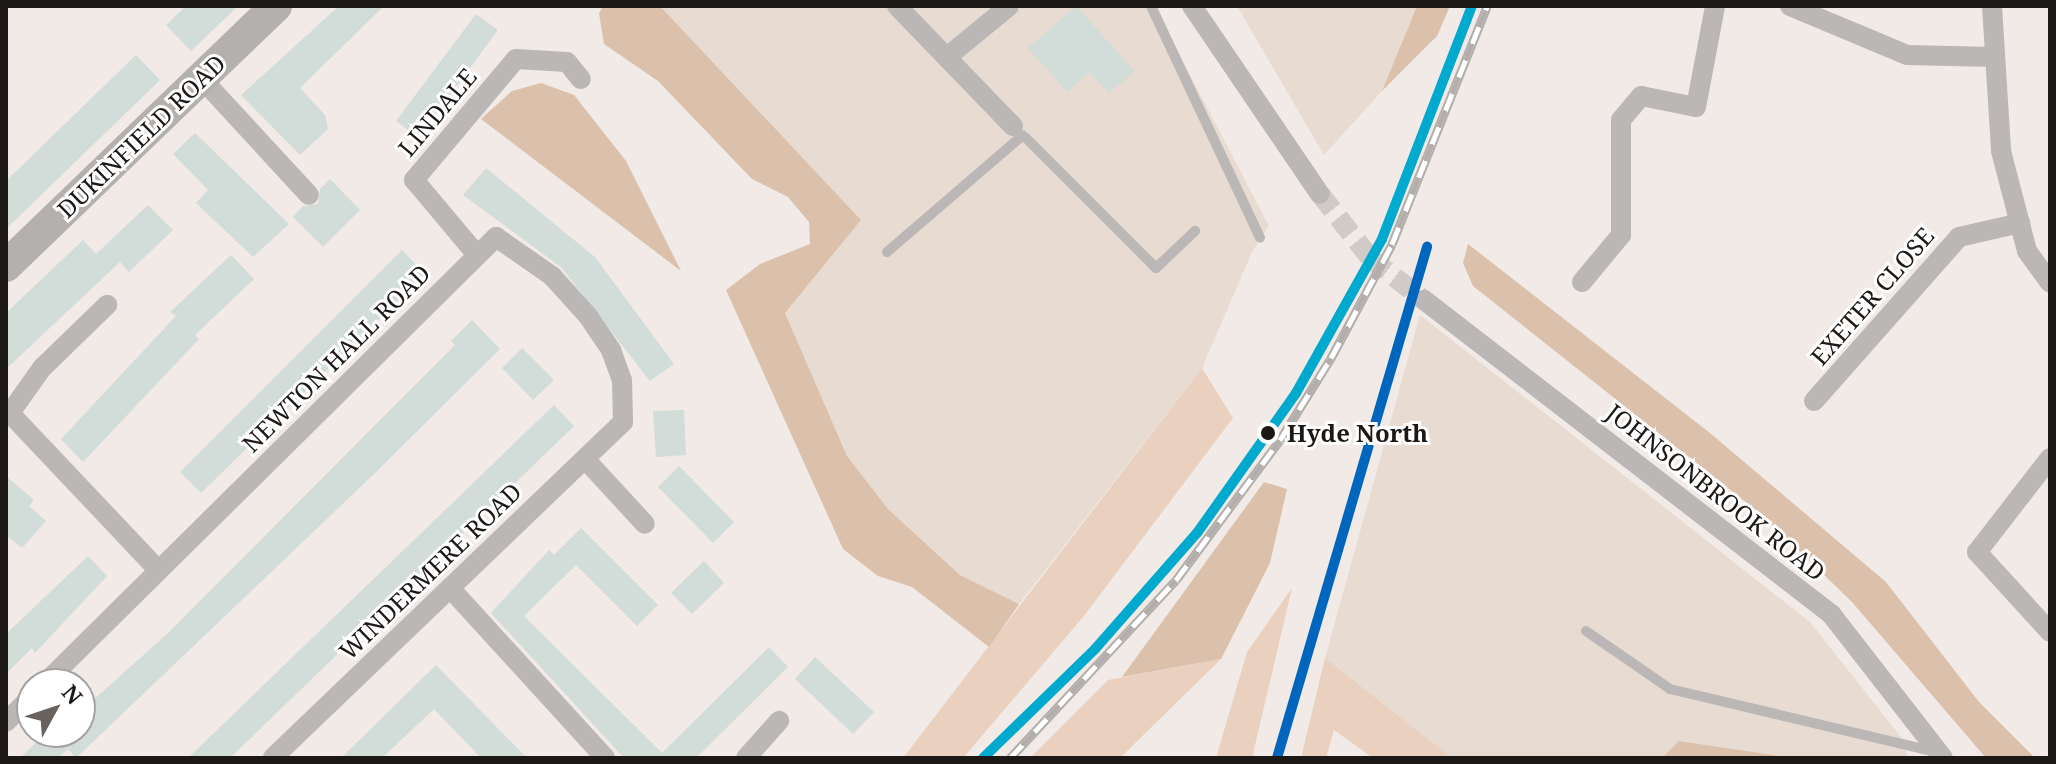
<!DOCTYPE html>
<style>
body{margin:0}
#map{position:relative;width:2056px;height:764px;overflow:hidden;background:#f1eae6;font-family:"Noto Serif",serif}
div>[style]{position:absolute}
[style*='--x']{left:calc(var(--x)*1px);top:calc(var(--y)*1px);width:calc(var(--w)*1px);rotate:calc(var(--a)*1deg)}
.built>*{inset:0;background:#e8dbd2}
.green>*{inset:0;background:#ead1bf}
.forest>*{inset:0;background:#dbc0ab}
.building>*{inset:0;background:#d2dcd9}
.street-tunnel>*{height:20px;margin-top:-10px;transform-origin:0;background:repeating-linear-gradient(90deg,#d1cac7 0 20px,transparent 0 30px)}
.lane>*{height:10px;margin:-5px;padding:0 5px;transform-origin:5px;border-radius:5px;background:#bab7b6}
.street>*{height:20px;margin:-10px;padding:0 10px;transform-origin:10px;border-radius:10px;background:#bab7b6}
.primary>*{height:32px;margin:-16px;padding:0 16px;transform-origin:16px;border-radius:16px;background:#b4b0ae}
.rail>*{height:9px;margin-top:-4.5px;transform-origin:0;background:repeating-linear-gradient(90deg,#fff 0 18px,#b1aeab 0 36px);box-sizing:border-box;border-block:2px solid #b1aeab}
.rail-1>*{height:10px;margin:-5px;padding:0 5px;transform-origin:5px;border-radius:5px;background:#00a9ce}
.rail-2>*{height:10px;margin:-5px;padding:0 5px;transform-origin:5px;border-radius:5px;background:#0065bd}
.dots>*{width:22px;height:22px;translate:-50% -50%;box-sizing:border-box;border:4px solid #fff;border-radius:50%}
span{translate:-50% -50%;white-space:nowrap;text-align:center;line-height:1.15;-webkit-text-stroke:6px #fff;paint-order:stroke}
.street-label{font-size:24px;color:#1c1815}
.stop-label{font-size:24px;color:#1c1815;font-weight:700}
.left{translate:0 -50%;text-align:left}
.frame{position:absolute;inset:0;border:8px solid #1c1815;pointer-events:none}
.north{position:absolute;left:16px;top:668px;width:80px;height:80px;box-sizing:border-box;background:#fff;border:2px solid #a4a3a1;border-radius:50%;rotate:50deg;font-size:22px;font-weight:700;line-height:32px;text-align:center;color:#1c1815}
.north::after{content:'';display:block;margin:auto;width:28px;height:36px;background:#67625e;clip-path:polygon(50% 0,100% 100%,50% 72%,0 100%)}
</style>
<div id="map">
<div class="built">
<div style="clip-path:polygon(660px 6px,1154px 6px,1269px 226px,1252px 252px,1202px 368px,1019px 604px,960px 575px,888px 509px,847px 456px,785px 313px,861px 220px)"></div>
<div style="clip-path:polygon(1237px 6px,1417px 6px,1382px 91px,1324px 155px)"></div>
<div style="clip-path:polygon(1420px 315px,1810px 622px,1900px 736px,1909px 758px,1793px 758px,1679px 741px,1662px 758px,1449px 758px,1325px 658px)"></div>
</div>
<div class="green">
<div style="clip-path:polygon(1202px 368px,1233px 418px,1084px 616px,963px 758px,903px 758px)"></div>
<div style="clip-path:polygon(1292px 588px,1252px 758px,1216px 758px,1247px 652px)"></div>
<div style="clip-path:polygon(1325px 658px,1448px 755px,1449px 758px,1373px 758px,1334px 730px,1326px 758px,1301px 758px)"></div>
<div style="clip-path:polygon(1221px 659px,1120px 758px,1030px 758px,1108px 680px)"></div>
</div>
<div class="forest">
<div style="clip-path:polygon(603px 6px,660px 6px,861px 220px,785px 313px,847px 456px,888px 509px,960px 575px,1019px 604px,989px 647px,912px 587px,878px 576px,843px 549px,726px 290px,760px 264px,810px 244px,809px 222px,788px 197px,752px 179px,658px 81px,604px 44px,599px 13px)"></div>
<div style="clip-path:polygon(1417px 6px,1450px 6px,1437px 36px,1382px 91px)"></div>
<div style="clip-path:polygon(541px 83px,574px 95px,626px 161px,681px 271px,481px 119px,512px 91px)"></div>
<div style="clip-path:polygon(1468px 244px,1710px 433px,1886px 582px,1979px 702px,2035px 758px,1986px 758px,1852px 602px,1762px 515px,1473px 286px,1463px 263px)"></div>
<div style="clip-path:polygon(1264px 482px,1287px 489px,1270px 563px,1221px 659px,1122px 677px)"></div>
<div style="clip-path:polygon(1679px 741px,1793px 758px,1662px 758px)"></div>
</div>
<div class="building">
<div style="clip-path:polygon(186px 6px,238px 6px,191px 51px,166px 25px)"></div>
<div style="clip-path:polygon(339px 6px,384px 6px,300px 88px,325px 115px,328px 129px,300px 155px,241px 95px)"></div>
<div style="clip-path:polygon(1076px 6px,1135px 71px,1109px 93px,1089px 72px,1067px 92px,1028px 48px)"></div>
<div style="clip-path:polygon(476px 14px,498px 30px,418px 138px,396px 121px)"></div>
<div style="clip-path:polygon(136px 55px,160px 80px,6px 229px,6px 181px)"></div>
<div style="clip-path:polygon(195px 133px,289px 224px,253px 257px,196px 203px,208px 190px,173px 154px)"></div>
<div style="clip-path:polygon(486px 168px,595px 257px,674px 364px,650px 381px,561px 267px,463px 195px)"></div>
<div style="clip-path:polygon(330px 179px,360px 210px,323px 247px,293px 217px,303px 206px,318px 204px,320px 189px)"></div>
<div style="clip-path:polygon(148px 205px,173px 230px,129px 272px,120px 262px,6px 369px,6px 313px,83px 240px,96px 254px)"></div>
<div style="clip-path:polygon(402px 250px,425px 274px,201px 493px,180px 472px)"></div>
<div style="clip-path:polygon(231px 255px,254px 279px,195px 335px,199px 339px,83px 462px,61px 439px,176px 316px,170px 312px)"></div>
<div style="clip-path:polygon(472px 320px,500px 349px,373px 475px,76px 758px,68px 749px,58px 758px,20px 758px,47px 732px,80px 732px,80px 712px,168px 633px,455px 345px,451px 341px)"></div>
<div style="clip-path:polygon(522px 348px,554px 380px,533px 400px,502px 368px)"></div>
<div style="clip-path:polygon(554px 405px,574px 426px,230px 758px,188px 758px)"></div>
<div style="clip-path:polygon(684px 410px,686px 455px,656px 457px,653px 411px)"></div>
<div style="clip-path:polygon(679px 466px,734px 522px,713px 543px,658px 487px)"></div>
<div style="clip-path:polygon(6px 476px,34px 500px,29px 506px,46px 521px,22px 548px,6px 535px)"></div>
<div style="clip-path:polygon(581px 528px,658px 605px,637px 626px,576px 565px,524px 616px,662px 753px,769px 647px,788px 667px,696px 758px,624px 758px,491px 613px,549px 550px,554px 555px)"></div>
<div style="clip-path:polygon(88px 556px,107px 576px,35px 653px,32px 648px,6px 674px,6px 634px)"></div>
<div style="clip-path:polygon(704px 561px,724px 583px,692px 614px,671px 593px)"></div>
<div style="clip-path:polygon(815px 657px,874px 712px,853px 734px,795px 679px)"></div>
<div style="clip-path:polygon(436px 665px,527px 758px,481px 758px,434px 709px,382px 758px,341px 758px)"></div>
</div>
<div class="street-tunnel">
<div style="--x:1320;--y:194;--w:83;--a:51.9"></div>
<div style="--x:1371;--y:259;--w:67;--a:37.7"></div>
</div>
<div class="lane">
<div style="--x:1151;--y:6;--w:256;--a:64.8"></div>
<div style="--x:1026;--y:138;--w:184;--a:45"></div>
<div style="--x:1156;--y:268;--w:54;--a:-43.5"></div>
<div style="--x:887;--y:252;--w:179;--a:-40.7"></div>
<div style="--x:1586;--y:631;--w:102;--a:34.6"></div>
<div style="--x:1670;--y:689;--w:273;--a:13.3"></div>
</div>
<div class="street">
<div style="--x:897;--y:6;--w:167;--a:46"></div>
<div style="--x:1192;--y:6;--w:227;--a:55.8"></div>
<div style="--x:1790;--y:6;--w:127;--a:22.7"></div>
<div style="--x:1907;--y:55;--w:88;--a:1.3"></div>
<div style="--x:1992;--y:6;--w:145;--a:86.4"></div>
<div style="--x:2001;--y:151;--w:103;--a:75.4"></div>
<div style="--x:2027;--y:251;--w:39;--a:54"></div>
<div style="--x:947;--y:57;--w:80;--a:-39.4"></div>
<div style="--x:201;--y:78;--w:159;--a:47.3"></div>
<div style="--x:477;--y:255;--w:98;--a:-130"></div>
<div style="--x:414;--y:180;--w:158;--a:-49.9"></div>
<div style="--x:516;--y:59;--w:51;--a:3.4"></div>
<div style="--x:567;--y:62;--w:22;--a:51"></div>
<div style="--x:1582;--y:282;--w:61;--a:-50.3"></div>
<div style="--x:1621;--y:235;--w:115;--a:-90"></div>
<div style="--x:1621;--y:120;--w:31;--a:-50"></div>
<div style="--x:1641;--y:96;--w:56;--a:11.3"></div>
<div style="--x:1696;--y:107;--w:103;--a:-79.3"></div>
<div style="--x:1424;--y:300;--w:514;--a:37.65"></div>
<div style="--x:1831;--y:614;--w:182;--a:52.1"></div>
<div style="--x:1814;--y:401;--w:219;--a:-48.5"></div>
<div style="--x:1959;--y:237;--w:63;--a:-12.9"></div>
<div style="--x:6;--y:409;--w:221;--a:46.6"></div>
<div style="--x:10;--y:413;--w:55;--a:-54.6"></div>
<div style="--x:42;--y:368;--w:91;--a:-44.1"></div>
<div style="--x:2050;--y:458;--w:119;--a:127.8"></div>
<div style="--x:1977;--y:552;--w:108;--a:47.6"></div>
<div style="--x:585;--y:459;--w:88;--a:47.3"></div>
<div style="--x:450;--y:588;--w:230;--a:47.6"></div>
<div style="--x:44;--y:684;--w:636;--a:-44.68"></div>
<div style="--x:496;--y:237;--w:68;--a:34.9"></div>
<div style="--x:552;--y:276;--w:54;--a:48"></div>
<div style="--x:588;--y:316;--w:41;--a:55.9"></div>
<div style="--x:611;--y:350;--w:32;--a:70"></div>
<div style="--x:622;--y:380;--w:42;--a:88.6"></div>
<div style="--x:623;--y:422;--w:485;--a:136.2"></div>
<div style="--x:6;--y:722;--w:37;--a:-45"></div>
<div style="--x:746;--y:758;--w:50;--a:-48.3"></div>
</div>
<div class="primary">
<div style="--x:6;--y:266;--w:375;--a:-43.9"></div>
</div>
<div class="rail">
<div style="--x:983;--y:758;--w:156;--a:-44.2"></div>
<div style="--x:1095;--y:649;--w:154;--a:-48.7"></div>
<div style="--x:1197;--y:533;--w:171;--a:-54.7"></div>
<div style="--x:1296;--y:393;--w:176;--a:-60.8"></div>
<div style="--x:1382;--y:239;--w:250;--a:-68.9"></div>
<div style="--x:1010;--y:758;--w:243;--a:-47"></div>
<div style="--x:1176;--y:580;--w:174;--a:-53.4"></div>
<div style="--x:1280;--y:440;--w:97;--a:-58.1"></div>
<div style="--x:1331;--y:358;--w:129;--a:-61.8"></div>
<div style="--x:1392;--y:244;--w:256;--a:-68.2"></div>
</div>
<div class="rail-1">
<div style="--x:983;--y:758;--w:156;--a:-44.2"></div>
<div style="--x:1095;--y:649;--w:154;--a:-48.7"></div>
<div style="--x:1197;--y:533;--w:171;--a:-54.7"></div>
<div style="--x:1296;--y:393;--w:176;--a:-60.8"></div>
<div style="--x:1382;--y:239;--w:250;--a:-68.9"></div>
</div>
<div class="rail-2">
<div style="--x:1277;--y:758;--w:533;--a:-73.64"></div>
</div>
<div class="dots">
<div style="left:1268px;top:433px;background:#1c1815"></div>
</div>
<div class="street-label">
<span style="left:437px;top:112px;rotate:-50deg">LINDALE</span>
<span style="left:141px;top:136px;rotate:-44deg">DUKINFIELD ROAD</span>
<span style="left:1872px;top:296px;rotate:-49deg">EXETER CLOSE</span>
<span style="left:336px;top:358px;rotate:-45deg">NEWTON HALL ROAD</span>
<span style="left:1716px;top:492px;rotate:38deg">JOHNSONBROOK ROAD</span>
<span style="left:430px;top:571px;rotate:-44deg">WINDERMERE ROAD</span>
</div>
<div class="stop-label">
<span class="left" style="left:1287px;top:433px">Hyde North</span>
</div>
<div class="frame"></div>
<div class="north">N</div>
</div>
